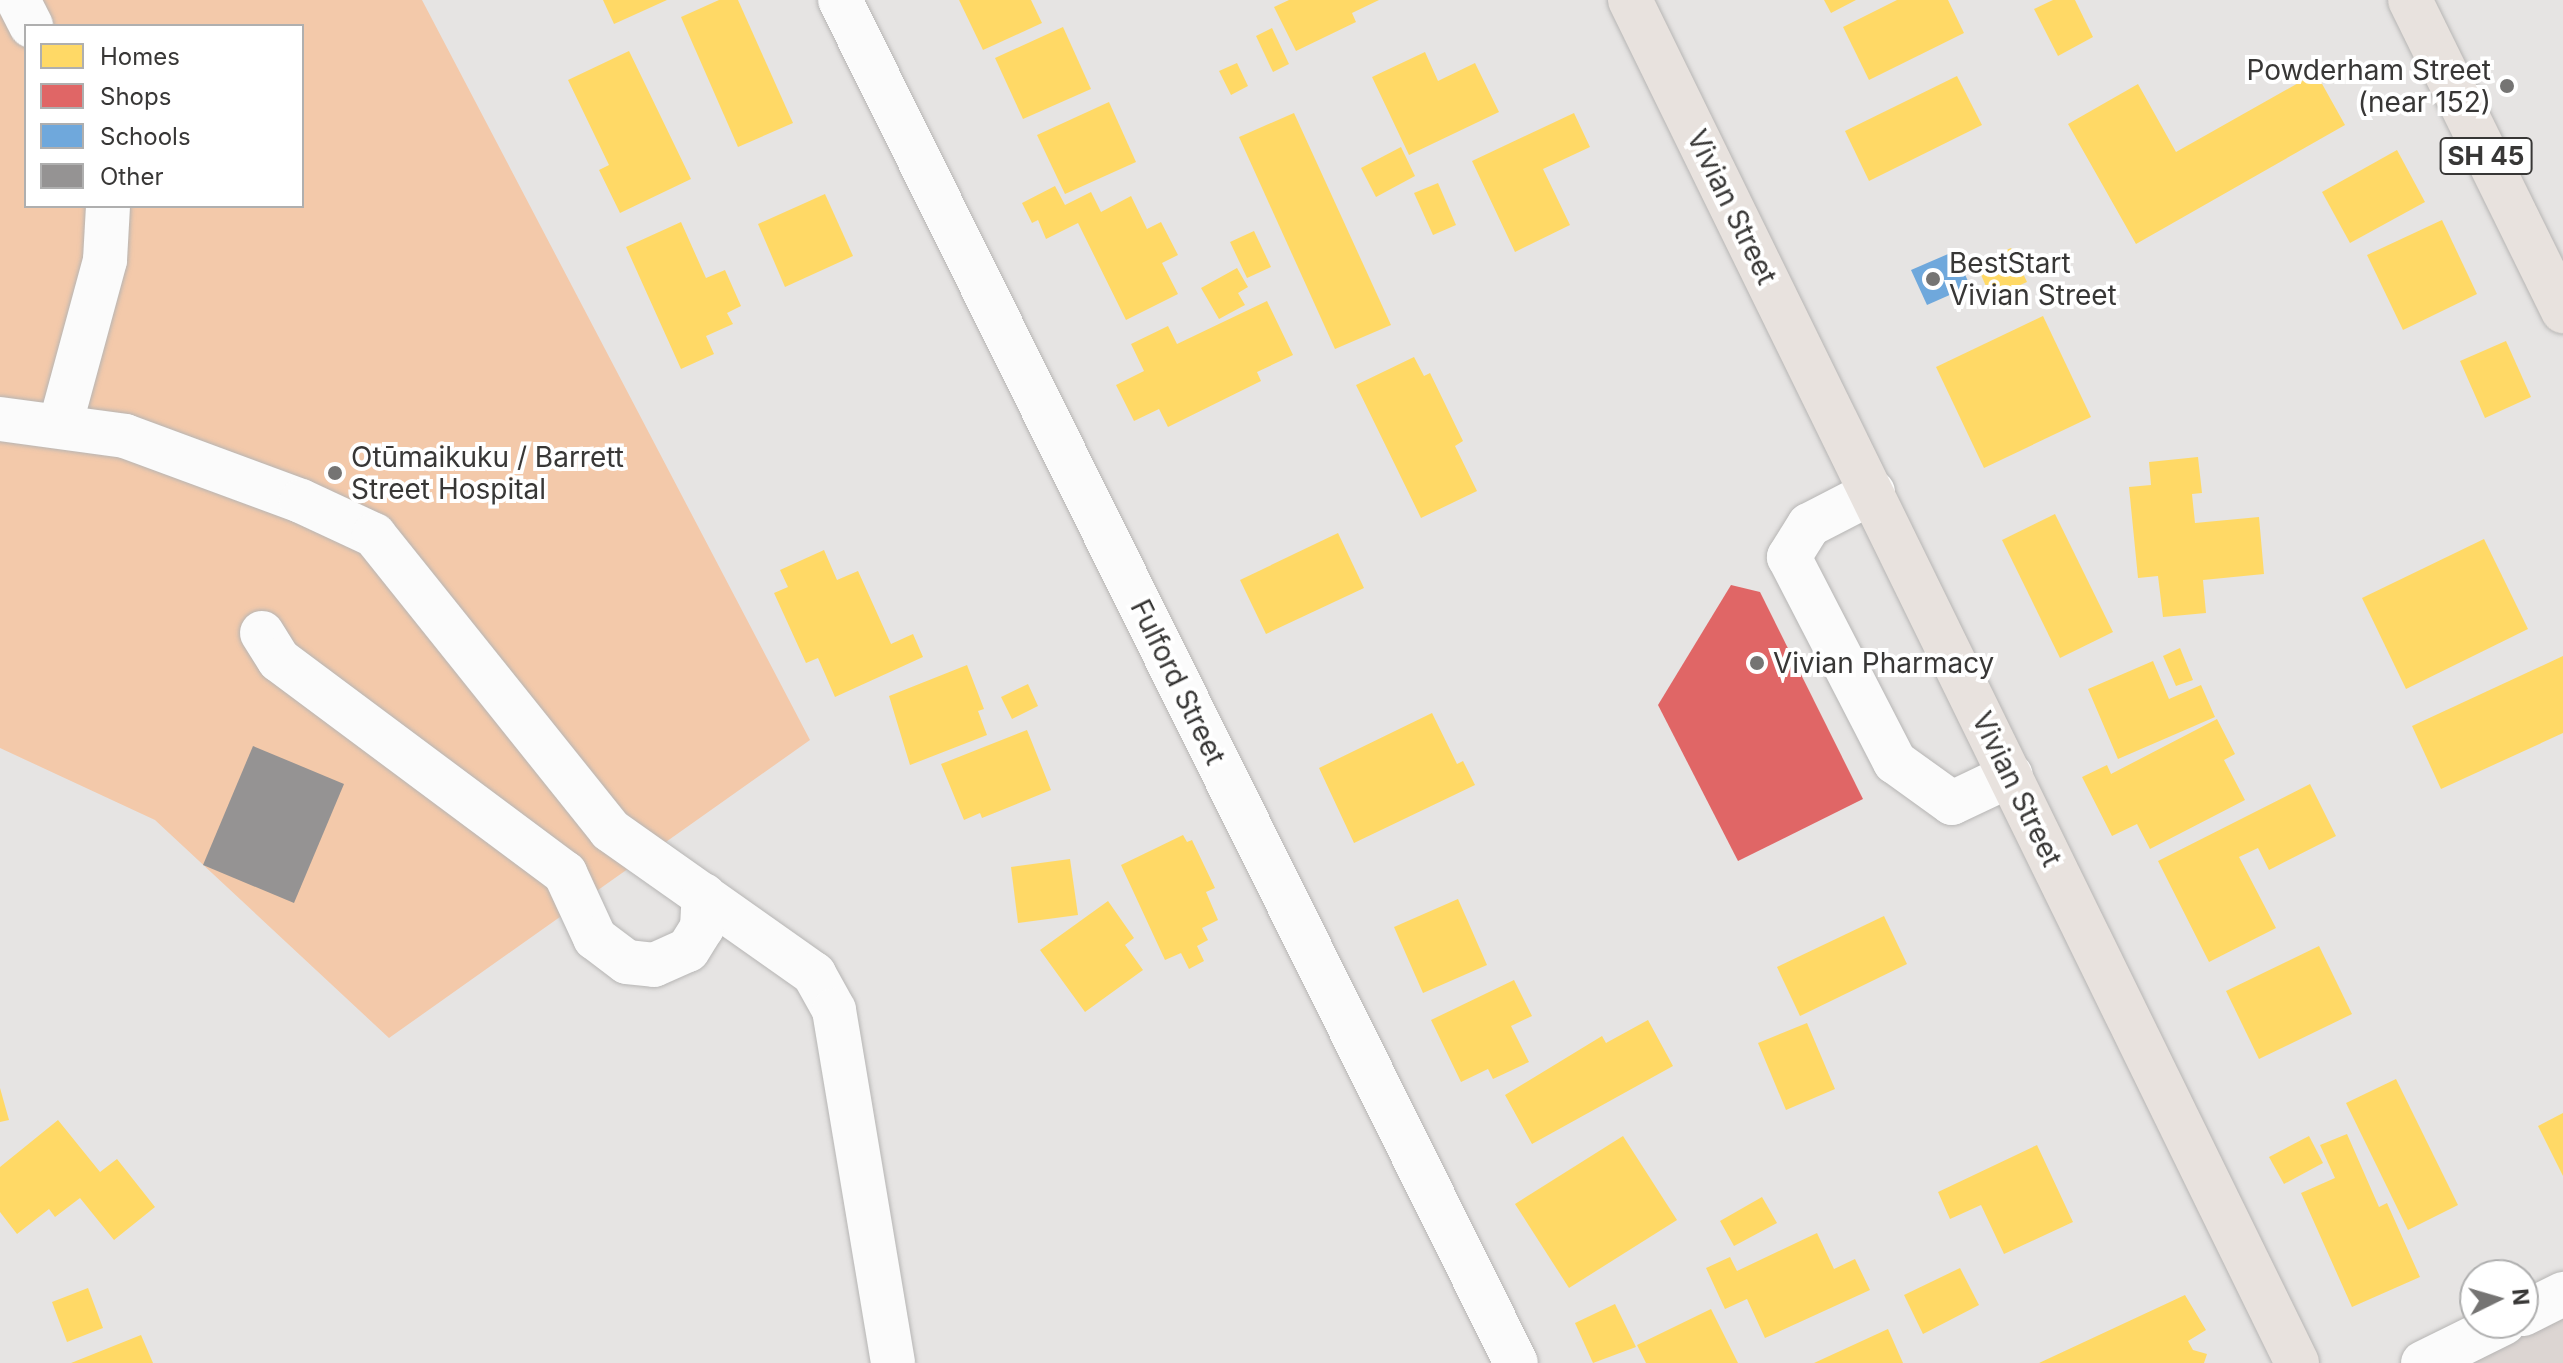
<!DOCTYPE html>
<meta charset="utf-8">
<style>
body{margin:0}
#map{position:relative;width:2563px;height:1363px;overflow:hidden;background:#e6e4e3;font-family:Inter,sans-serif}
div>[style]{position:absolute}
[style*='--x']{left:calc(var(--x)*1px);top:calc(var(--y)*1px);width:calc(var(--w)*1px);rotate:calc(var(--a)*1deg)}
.built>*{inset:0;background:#dcd5d2}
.green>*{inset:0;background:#f3c9aa}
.homes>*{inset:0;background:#ffd966}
.shops>*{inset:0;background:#e06666}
.schools>*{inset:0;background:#6fa8dc}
.building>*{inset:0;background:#959393}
.roads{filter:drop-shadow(0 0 2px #b6b5b4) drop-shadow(0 0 2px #b6b5b4)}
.minor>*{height:44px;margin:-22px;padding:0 22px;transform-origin:22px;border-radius:22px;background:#fbfbfb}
.major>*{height:44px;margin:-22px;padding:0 22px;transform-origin:22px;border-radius:22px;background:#e8e2de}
.dots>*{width:22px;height:22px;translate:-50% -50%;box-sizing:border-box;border:4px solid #fff;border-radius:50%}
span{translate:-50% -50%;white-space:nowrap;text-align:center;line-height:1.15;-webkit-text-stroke:8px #fff;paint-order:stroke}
.shield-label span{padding:2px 6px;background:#fff;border:2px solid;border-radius:6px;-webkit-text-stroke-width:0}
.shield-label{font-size:26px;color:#383736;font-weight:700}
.poi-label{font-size:28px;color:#383736}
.right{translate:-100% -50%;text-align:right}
.left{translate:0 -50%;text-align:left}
.street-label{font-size:28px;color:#383736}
.legend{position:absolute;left:24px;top:24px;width:280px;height:184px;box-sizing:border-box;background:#fff;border:2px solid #afafaf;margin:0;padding:10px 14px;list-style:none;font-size:24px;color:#383736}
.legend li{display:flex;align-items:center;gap:16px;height:40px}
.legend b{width:40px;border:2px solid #afafaf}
.north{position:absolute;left:2459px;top:1259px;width:80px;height:80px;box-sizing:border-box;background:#fff;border:2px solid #afafaf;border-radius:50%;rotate:85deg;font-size:22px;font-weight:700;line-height:32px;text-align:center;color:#383736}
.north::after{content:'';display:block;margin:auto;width:28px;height:36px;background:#757473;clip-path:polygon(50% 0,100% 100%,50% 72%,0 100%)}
</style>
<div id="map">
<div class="built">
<div style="clip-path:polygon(2563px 1310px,2563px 1363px,2456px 1363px)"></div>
</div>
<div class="green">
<div style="clip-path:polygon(evenodd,0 0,422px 0,810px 740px,389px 1038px,155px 820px,0 748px,0 0,26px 26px,302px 26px,302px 206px,26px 206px,26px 26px)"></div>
</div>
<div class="homes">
<div style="clip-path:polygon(603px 0,667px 0,614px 24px)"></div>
<div style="clip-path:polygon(719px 0,738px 0,793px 123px,738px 147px,681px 17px)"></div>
<div style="clip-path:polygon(959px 0,1031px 0,1042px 23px,983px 50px)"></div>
<div style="clip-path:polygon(1289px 0,1379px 0,1352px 13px,1356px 22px,1296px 51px,1274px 7px)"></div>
<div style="clip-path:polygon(1824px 0,1856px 0,1831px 13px)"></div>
<div style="clip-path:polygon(1897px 0,1948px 0,1964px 33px,1869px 80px,1843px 27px)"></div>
<div style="clip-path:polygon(2053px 0,2075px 0,2093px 37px,2058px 56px,2034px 9px)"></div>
<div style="clip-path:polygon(1063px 27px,1091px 89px,1023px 119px,995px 58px)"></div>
<div style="clip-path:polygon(1272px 28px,1289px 64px,1273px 72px,1256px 36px)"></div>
<div style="clip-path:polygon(629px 51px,691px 179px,620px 213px,599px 170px,609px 165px,568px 80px)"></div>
<div style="clip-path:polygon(1425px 52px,1438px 81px,1475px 63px,1499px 112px,1409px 155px,1372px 77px)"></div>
<div style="clip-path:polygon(1237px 63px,1248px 86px,1231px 95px,1219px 71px)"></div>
<div style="clip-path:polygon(2316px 73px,2345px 125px,2136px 244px,2068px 124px,2138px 84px,2176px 152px)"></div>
<div style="clip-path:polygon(1957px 76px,1982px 125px,1869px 181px,1845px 131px)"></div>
<div style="clip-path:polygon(1109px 102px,1136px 162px,1065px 194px,1037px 135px)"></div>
<div style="clip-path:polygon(1294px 113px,1391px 325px,1335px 349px,1239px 137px)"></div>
<div style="clip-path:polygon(1574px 113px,1590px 147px,1543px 169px,1570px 225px,1515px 252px,1472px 161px)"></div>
<div style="clip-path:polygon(1401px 147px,1415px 176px,1376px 197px,1361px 168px)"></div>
<div style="clip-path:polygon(2397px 150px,2425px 202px,2350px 243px,2322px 192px)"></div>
<div style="clip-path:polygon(1438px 183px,1456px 225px,1433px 235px,1414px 193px)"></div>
<div style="clip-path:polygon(1055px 186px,1065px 205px,1091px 192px,1101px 212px,1131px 196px,1147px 229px,1161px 222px,1178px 255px,1162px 263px,1178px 294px,1126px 320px,1078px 223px,1046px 239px,1038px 220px,1032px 223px,1022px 203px)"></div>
<div style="clip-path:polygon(825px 194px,853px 256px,785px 287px,758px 224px)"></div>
<div style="clip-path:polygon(2442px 220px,2477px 294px,2403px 330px,2367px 255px)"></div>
<div style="clip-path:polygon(681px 222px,706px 278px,725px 270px,741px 306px,727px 313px,733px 324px,706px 336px,714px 354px,681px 369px,626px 247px)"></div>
<div style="clip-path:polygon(1254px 231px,1271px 267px,1247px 278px,1230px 242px)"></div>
<div style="clip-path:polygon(2011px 248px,2027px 282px,1991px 298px,1976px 263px)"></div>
<div style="clip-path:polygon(1237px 268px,1248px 287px,1238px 293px,1245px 305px,1219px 319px,1201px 288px)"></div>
<div style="clip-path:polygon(1267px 301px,1293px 355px,1257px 372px,1261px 381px,1168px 427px,1159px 409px,1134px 421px,1116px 385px,1144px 371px,1131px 344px,1168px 326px,1177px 344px)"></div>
<div style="clip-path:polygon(2043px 316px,2091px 417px,1984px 468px,1936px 367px)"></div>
<div style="clip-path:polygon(2506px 341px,2531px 397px,2485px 418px,2460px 361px)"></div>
<div style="clip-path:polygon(1414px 357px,1424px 376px,1430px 373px,1463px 441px,1455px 446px,1477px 491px,1421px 518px,1356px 385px)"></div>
<div style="clip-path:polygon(2198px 457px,2202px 493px,2192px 494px,2195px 523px,2259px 517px,2264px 574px,2203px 580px,2206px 613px,2163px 617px,2158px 576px,2138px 578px,2129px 487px,2151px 485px,2149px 462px)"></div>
<div style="clip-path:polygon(2055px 514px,2113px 632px,2060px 658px,2002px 540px)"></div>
<div style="clip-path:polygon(1338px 533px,1364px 588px,1266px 634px,1240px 580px)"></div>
<div style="clip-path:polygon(2484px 539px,2528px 629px,2406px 689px,2362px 598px)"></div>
<div style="clip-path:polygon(824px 550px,837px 580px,858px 571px,891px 644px,913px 634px,923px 657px,835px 697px,818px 658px,806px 663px,774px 593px,788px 587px,780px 570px)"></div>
<div style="clip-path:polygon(2180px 648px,2193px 680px,2176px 686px,2163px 656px)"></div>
<div style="clip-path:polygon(2563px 656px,2563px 733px,2441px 789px,2412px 726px)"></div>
<div style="clip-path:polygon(2153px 661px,2169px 699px,2201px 685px,2215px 717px,2118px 759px,2088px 689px)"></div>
<div style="clip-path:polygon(967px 665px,984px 709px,978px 711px,987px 735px,910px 765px,889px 696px)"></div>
<div style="clip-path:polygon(1028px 684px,1038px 706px,1012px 719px,1001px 697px)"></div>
<div style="clip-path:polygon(1432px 713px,1457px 764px,1463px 761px,1475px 785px,1354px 843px,1319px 768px)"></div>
<div style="clip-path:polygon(2217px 719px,2235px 754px,2224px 760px,2245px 800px,2150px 849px,2137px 824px,2112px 836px,2082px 777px,2107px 765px,2111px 774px)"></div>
<div style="clip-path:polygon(1027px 730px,1051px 790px,982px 818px,980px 813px,964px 820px,941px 764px)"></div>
<div style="clip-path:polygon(2310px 784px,2336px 836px,2269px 870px,2258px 848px,2239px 857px,2276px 928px,2209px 962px,2158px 861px)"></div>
<div style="clip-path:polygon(1183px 835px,1187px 842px,1192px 840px,1215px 888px,1206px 892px,1218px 920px,1202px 928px,1208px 940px,1197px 946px,1204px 961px,1189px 969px,1181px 953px,1165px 960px,1121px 865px)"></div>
<div style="clip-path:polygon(1070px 859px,1078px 915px,1018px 923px,1011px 867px)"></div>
<div style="clip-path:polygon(1458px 899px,1487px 965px,1423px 993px,1394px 927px)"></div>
<div style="clip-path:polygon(1108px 901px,1134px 938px,1125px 945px,1143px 970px,1085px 1012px,1040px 950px)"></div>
<div style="clip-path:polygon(1884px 916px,1907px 964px,1800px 1016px,1777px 967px)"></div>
<div style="clip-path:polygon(2319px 946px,2352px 1014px,2259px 1059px,2226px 991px)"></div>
<div style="clip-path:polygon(1514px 980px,1532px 1016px,1511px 1026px,1529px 1062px,1493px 1079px,1488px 1069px,1461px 1082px,1431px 1020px)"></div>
<div style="clip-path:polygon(1648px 1020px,1673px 1066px,1532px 1144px,1505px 1095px,1602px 1036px,1606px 1043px)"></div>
<div style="clip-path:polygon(1807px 1023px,1835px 1089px,1786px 1110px,1758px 1043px)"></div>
<div style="clip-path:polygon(2396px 1079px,2458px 1205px,2408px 1230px,2346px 1103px)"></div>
<div style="clip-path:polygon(0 1088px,9px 1120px,0 1122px)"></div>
<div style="clip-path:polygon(2563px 1113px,2563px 1176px,2538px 1126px)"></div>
<div style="clip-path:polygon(58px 1120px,100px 1172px,117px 1159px,155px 1207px,114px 1240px,80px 1198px,55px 1217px,49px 1209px,17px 1234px,0 1212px,0 1167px)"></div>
<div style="clip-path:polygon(2347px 1134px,2379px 1207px,2387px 1203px,2420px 1277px,2352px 1307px,2301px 1193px,2335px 1178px,2320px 1145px)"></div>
<div style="clip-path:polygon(1623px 1136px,1677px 1220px,1569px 1288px,1515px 1204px)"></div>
<div style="clip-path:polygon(2309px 1136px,2323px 1163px,2284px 1184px,2269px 1157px)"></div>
<div style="clip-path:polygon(2037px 1145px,2073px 1222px,2004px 1254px,1981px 1205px,1950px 1219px,1938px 1192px)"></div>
<div style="clip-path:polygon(1762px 1197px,1777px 1223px,1734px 1246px,1720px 1221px)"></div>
<div style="clip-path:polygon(1817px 1233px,1834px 1269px,1855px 1259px,1870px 1290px,1765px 1338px,1747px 1299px,1725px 1309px,1706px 1268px,1730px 1257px,1737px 1271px)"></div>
<div style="clip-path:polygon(1960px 1268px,1979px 1305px,1923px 1334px,1904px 1295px)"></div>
<div style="clip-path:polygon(88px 1288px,103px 1328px,67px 1342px,52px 1302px)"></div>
<div style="clip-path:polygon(2185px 1295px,2206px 1330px,2188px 1341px,2193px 1350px,2207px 1354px,2204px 1363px,2039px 1363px)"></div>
<div style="clip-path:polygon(1615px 1304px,1636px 1347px,1593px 1363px,1575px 1323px)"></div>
<div style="clip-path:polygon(1711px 1309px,1738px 1363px,1646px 1363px,1637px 1345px)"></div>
<div style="clip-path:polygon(1888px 1329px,1903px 1363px,1814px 1363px)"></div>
<div style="clip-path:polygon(141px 1335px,153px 1363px,71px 1363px)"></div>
</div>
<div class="shops">
<div style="clip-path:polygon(1731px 585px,1760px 592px,1863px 799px,1738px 861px,1658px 705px)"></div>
</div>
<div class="schools">
<div style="clip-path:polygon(1955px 251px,1970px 286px,1927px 305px,1911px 270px)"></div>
</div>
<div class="building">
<div style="clip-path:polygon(253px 746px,344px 784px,294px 903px,203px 865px)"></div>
</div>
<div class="roads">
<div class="minor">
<div style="--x:18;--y:0;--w:29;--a:63"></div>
<div style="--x:840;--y:0;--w:1521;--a:63.62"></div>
<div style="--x:0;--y:419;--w:126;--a:7.7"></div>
<div style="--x:125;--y:436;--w:188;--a:20.3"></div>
<div style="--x:301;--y:501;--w:81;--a:25"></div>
<div style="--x:374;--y:535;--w:378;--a:51.3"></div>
<div style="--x:610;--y:830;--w:250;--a:35.2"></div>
<div style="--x:814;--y:974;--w:41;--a:60.9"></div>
<div style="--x:834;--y:1010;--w:358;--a:80.5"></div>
<div style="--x:60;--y:426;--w:172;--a:-74.8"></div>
<div style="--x:105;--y:260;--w:54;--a:-86.8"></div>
<div style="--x:1873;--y:492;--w:72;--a:152.7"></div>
<div style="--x:1809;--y:525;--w:38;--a:122"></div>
<div style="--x:1789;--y:557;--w:231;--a:62.7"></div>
<div style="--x:1895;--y:762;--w:70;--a:35.7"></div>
<div style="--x:1952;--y:803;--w:65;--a:-25.4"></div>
<div style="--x:262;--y:633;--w:32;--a:58"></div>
<div style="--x:279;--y:660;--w:357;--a:36.7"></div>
<div style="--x:565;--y:873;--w:72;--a:65.2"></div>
<div style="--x:595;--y:938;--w:40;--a:37"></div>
<div style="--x:627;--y:962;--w:27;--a:6"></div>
<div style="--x:654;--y:965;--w:37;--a:-24"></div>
<div style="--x:688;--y:950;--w:26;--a:-58"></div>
<div style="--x:702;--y:928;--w:33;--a:-87"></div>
<div style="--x:2523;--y:1314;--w:45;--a:-26.6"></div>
<div style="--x:2423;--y:1363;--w:90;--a:-26.3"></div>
</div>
<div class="major">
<div style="--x:1630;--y:0;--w:1517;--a:63.92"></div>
<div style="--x:2410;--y:0;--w:347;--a:63.8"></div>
</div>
</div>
<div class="dots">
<div style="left:2507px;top:86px;background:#757473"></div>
<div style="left:1933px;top:279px;background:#757473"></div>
<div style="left:335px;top:473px;background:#757473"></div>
<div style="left:1757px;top:663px;background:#757473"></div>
</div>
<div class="shield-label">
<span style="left:2486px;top:156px">SH 45</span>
</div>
<div class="poi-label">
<span class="right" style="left:2491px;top:86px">Powderham Street<br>(near 152)</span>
<span class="left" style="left:1949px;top:279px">BestStart<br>Vivian Street</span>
<span class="left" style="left:351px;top:473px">Otūmaikuku / Barrett<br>Street Hospital</span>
<span class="left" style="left:1773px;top:663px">Vivian Pharmacy</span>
</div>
<div class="street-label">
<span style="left:1732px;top:207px;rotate:64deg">Vivian Street</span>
<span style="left:1178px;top:682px;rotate:64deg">Fulford Street</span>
<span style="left:2017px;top:789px;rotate:64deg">Vivian Street</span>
</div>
<ul class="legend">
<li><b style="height:22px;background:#ffd966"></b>Homes</li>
<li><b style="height:22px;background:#e06666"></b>Shops</li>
<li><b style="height:22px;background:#6fa8dc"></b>Schools</li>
<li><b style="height:22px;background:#959393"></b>Other</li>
</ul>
<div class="north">N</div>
</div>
